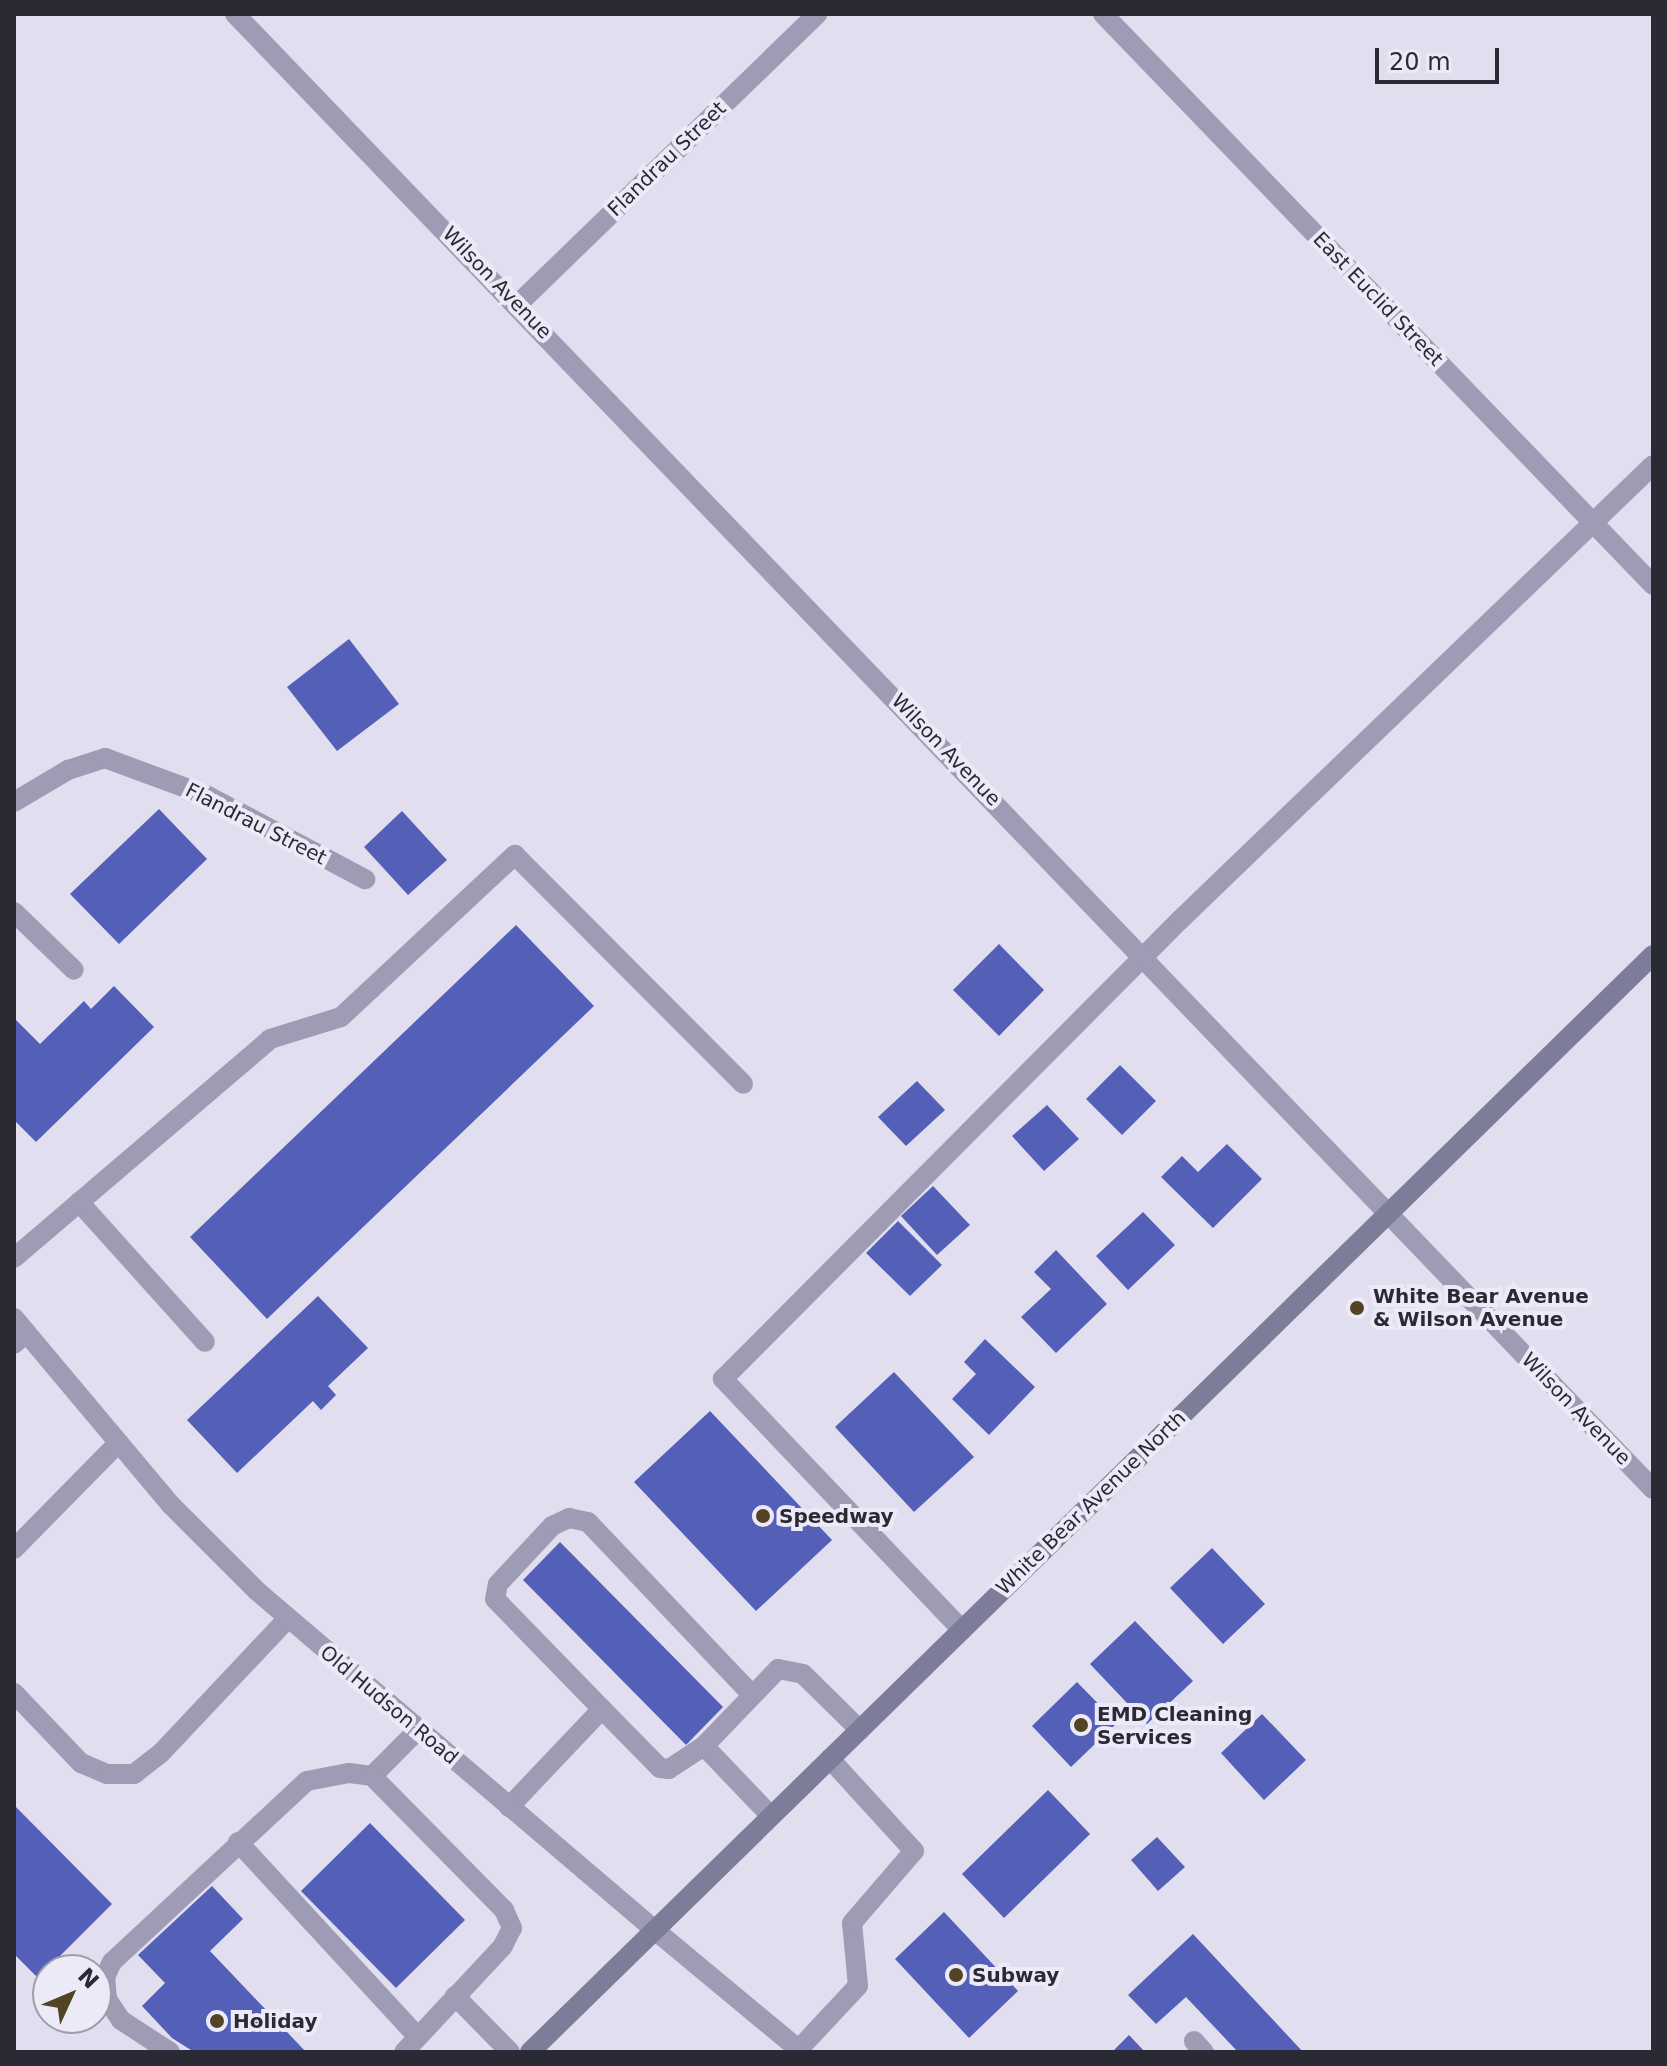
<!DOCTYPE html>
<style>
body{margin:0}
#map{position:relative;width:1667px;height:2066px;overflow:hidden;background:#e1def0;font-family:"DejaVu Sans",sans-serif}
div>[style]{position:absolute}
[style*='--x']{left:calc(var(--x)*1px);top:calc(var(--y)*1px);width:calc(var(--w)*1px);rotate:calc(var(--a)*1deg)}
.building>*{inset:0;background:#5460b8}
.service>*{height:20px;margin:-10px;padding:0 10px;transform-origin:10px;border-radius:10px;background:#9e9cb5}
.minor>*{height:20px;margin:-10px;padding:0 10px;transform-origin:10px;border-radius:10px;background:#9e9cb5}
.tertiary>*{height:20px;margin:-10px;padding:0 10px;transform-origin:10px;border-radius:10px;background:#9e9cb5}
.secondary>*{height:20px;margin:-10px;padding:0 10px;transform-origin:10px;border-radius:10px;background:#7d7d9a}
.dots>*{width:22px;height:22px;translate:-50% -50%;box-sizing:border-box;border:4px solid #edeaf8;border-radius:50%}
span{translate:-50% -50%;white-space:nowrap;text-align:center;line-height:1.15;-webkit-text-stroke:8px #edeaf8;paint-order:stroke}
.street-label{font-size:20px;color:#2a2a35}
.poi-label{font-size:20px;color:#2a2a35;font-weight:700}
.left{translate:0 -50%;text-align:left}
.frame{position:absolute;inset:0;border:16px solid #2a2a35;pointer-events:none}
.north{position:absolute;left:32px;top:1954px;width:80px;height:80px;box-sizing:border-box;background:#edeaf8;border:2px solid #9f9daa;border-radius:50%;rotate:46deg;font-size:22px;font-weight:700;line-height:32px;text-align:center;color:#2a2a35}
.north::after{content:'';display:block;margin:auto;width:28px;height:36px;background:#524424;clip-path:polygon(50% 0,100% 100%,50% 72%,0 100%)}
.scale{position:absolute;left:1375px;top:48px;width:124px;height:36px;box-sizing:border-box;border:4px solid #2a2a35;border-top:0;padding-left:10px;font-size:24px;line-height:28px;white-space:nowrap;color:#2a2a35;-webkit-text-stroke:6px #edeaf8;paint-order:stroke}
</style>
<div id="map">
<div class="building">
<div style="clip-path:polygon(349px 639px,399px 704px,337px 751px,287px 687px)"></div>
<div style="clip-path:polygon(159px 809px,207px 859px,119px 944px,70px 894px)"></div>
<div style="clip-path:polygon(402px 811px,447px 860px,408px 895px,364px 847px)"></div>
<div style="clip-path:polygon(516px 925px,594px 1006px,267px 1319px,190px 1237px)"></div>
<div style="clip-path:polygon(999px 944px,1044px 990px,999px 1036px,953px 990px)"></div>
<div style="clip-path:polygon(114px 986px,154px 1027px,36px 1142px,14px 1120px,14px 1018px,40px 1044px,84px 1001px,91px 1009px)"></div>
<div style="clip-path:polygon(1120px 1065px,1156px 1101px,1122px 1135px,1086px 1099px)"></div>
<div style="clip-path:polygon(917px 1081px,945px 1110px,906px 1146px,878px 1117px)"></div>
<div style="clip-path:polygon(1047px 1105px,1079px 1139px,1044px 1171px,1012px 1136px)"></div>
<div style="clip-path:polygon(1227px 1144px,1262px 1179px,1213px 1228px,1161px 1177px,1182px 1156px,1198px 1172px)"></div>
<div style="clip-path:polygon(933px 1186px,970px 1225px,937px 1255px,901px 1216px)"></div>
<div style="clip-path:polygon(1143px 1212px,1175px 1245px,1128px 1290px,1096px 1256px)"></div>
<div style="clip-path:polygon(898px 1221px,942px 1265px,910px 1296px,866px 1253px)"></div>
<div style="clip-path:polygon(1056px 1250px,1107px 1304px,1056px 1353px,1021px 1317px,1051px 1289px,1034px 1272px)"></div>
<div style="clip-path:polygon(318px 1296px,368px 1348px,328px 1386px,336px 1395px,321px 1410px,313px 1401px,237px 1473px,187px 1420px)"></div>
<div style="clip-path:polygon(985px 1339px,1035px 1387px,989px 1435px,952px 1399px,976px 1374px,964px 1362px)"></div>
<div style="clip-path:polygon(894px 1372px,974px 1457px,914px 1512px,835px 1427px)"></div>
<div style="clip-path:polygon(710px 1411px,832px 1540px,756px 1611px,634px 1482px)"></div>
<div style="clip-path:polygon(560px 1542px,723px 1707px,686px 1745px,523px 1580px)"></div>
<div style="clip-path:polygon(1212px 1548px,1265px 1604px,1223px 1644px,1170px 1588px)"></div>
<div style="clip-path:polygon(1135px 1621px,1193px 1681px,1147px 1724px,1090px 1664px)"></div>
<div style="clip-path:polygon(1077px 1682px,1117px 1723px,1071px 1767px,1032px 1726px)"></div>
<div style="clip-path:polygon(1262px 1714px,1306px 1760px,1264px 1800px,1221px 1753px)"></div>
<div style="clip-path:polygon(1048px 1790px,1090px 1834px,1004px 1918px,962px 1874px)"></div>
<div style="clip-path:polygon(14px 1805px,112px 1904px,38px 1978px,14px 1954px)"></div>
<div style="clip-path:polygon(370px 1823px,465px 1920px,396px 1988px,301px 1891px)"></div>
<div style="clip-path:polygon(1157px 1837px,1185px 1867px,1158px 1891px,1131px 1860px)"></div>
<div style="clip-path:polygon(212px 1886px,243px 1919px,210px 1951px,306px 2052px,194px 2052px,172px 2038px,142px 2006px,165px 1983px,138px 1955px)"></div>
<div style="clip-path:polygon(944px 1912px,1018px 1991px,969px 2038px,895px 1959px)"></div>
<div style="clip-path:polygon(1193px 1934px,1303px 2052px,1238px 2052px,1186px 1997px,1156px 2024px,1128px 1995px)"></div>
<div style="clip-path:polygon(1129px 2035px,1145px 2052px,1112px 2052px)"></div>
</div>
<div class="service">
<div style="--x:14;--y:912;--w:83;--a:44"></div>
<div style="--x:79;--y:1202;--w:188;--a:48"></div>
<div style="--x:14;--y:1258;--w:337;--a:-40.5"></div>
<div style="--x:270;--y:1039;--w:74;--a:-17.2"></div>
<div style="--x:341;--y:1017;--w:238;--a:-43"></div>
<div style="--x:515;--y:855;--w:323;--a:45.1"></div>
<div style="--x:14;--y:1344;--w:16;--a:-43"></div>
<div style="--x:14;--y:1549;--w:148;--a:-45.5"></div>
<div style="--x:962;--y:1630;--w:347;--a:-133.6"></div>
<div style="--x:723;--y:1379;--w:648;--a:-45.13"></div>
<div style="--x:1180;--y:920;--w:656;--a:-43.89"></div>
<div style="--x:14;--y:1693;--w:97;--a:46.3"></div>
<div style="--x:81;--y:1763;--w:28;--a:23"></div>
<div style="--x:107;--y:1774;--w:27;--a:0"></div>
<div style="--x:134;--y:1774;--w:34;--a:-38"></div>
<div style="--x:161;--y:1753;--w:185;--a:-46.7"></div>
<div style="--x:602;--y:1709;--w:153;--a:-134.2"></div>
<div style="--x:495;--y:1599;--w:15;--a:-79"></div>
<div style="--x:498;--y:1584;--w:79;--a:-47"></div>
<div style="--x:552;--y:1526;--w:19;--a:-25"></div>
<div style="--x:569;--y:1518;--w:19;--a:12"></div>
<div style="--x:588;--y:1522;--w:238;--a:46.5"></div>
<div style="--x:704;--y:1746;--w:97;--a:46.3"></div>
<div style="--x:372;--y:1776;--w:65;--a:-45"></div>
<div style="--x:509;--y:1807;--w:135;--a:-46.5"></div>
<div style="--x:602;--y:1709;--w:83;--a:45.5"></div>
<div style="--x:660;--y:1768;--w:9;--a:6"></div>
<div style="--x:669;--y:1769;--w:42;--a:-33.3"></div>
<div style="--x:704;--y:1746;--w:107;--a:-46.1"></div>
<div style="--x:778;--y:1669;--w:25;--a:11"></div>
<div style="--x:803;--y:1674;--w:80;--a:44.5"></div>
<div style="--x:238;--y:1842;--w:265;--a:47.3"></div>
<div style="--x:455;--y:1996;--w:78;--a:45.5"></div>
<div style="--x:1194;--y:2041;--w:15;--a:48"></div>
<div style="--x:799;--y:2049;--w:86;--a:-46.9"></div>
<div style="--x:858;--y:1986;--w:63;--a:-95.4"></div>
<div style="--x:852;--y:1923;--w:95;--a:-49.3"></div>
<div style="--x:914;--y:1851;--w:125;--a:-132.4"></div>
<div style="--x:170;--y:2052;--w:59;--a:-146.9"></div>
<div style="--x:121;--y:2020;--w:25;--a:-124"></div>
<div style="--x:107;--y:1999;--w:22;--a:-95"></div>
<div style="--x:105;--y:1977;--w:17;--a:-65"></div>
<div style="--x:112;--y:1962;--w:266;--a:-42.9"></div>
<div style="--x:307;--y:1781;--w:43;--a:-10.8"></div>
<div style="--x:349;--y:1773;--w:23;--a:7"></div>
<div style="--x:372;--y:1776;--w:188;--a:45.4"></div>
<div style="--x:504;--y:1910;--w:20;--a:66"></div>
<div style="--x:512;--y:1928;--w:20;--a:117"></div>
<div style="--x:503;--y:1946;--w:145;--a:133"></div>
</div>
<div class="minor">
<div style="--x:235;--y:14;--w:2046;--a:46.13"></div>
<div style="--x:1103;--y:14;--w:793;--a:46.07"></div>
<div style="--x:518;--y:304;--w:417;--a:-44.1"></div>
<div style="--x:14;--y:802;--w:63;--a:-30.7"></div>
<div style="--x:68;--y:770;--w:39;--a:-18"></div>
<div style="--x:105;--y:758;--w:110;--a:20.3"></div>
<div style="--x:208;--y:796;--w:178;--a:27.9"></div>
<div style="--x:14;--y:1318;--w:244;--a:50"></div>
<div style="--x:171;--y:1505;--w:122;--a:45"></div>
<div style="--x:257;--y:1591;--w:524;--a:40.44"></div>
</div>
<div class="tertiary">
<div style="--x:656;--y:1931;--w:190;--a:39.7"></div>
</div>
<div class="secondary">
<div style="--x:530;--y:2052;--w:1570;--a:-44.33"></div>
</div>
<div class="dots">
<div style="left:1357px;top:1308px;background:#524424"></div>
<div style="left:763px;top:1516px;background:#524424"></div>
<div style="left:1081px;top:1725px;background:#524424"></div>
<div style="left:956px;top:1975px;background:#524424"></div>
<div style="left:217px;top:2021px;background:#524424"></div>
</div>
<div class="street-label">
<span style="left:667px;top:159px;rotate:-44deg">Flandrau Street</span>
<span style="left:497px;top:283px;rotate:46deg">Wilson Avenue</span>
<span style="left:1378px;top:299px;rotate:46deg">East Euclid Street</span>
<span style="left:946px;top:750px;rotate:46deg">Wilson Avenue</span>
<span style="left:256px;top:824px;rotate:27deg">Flandrau Street</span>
<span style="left:1576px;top:1409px;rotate:46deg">Wilson Avenue</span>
<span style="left:1091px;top:1503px;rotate:-44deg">White Bear Avenue North</span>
<span style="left:389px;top:1705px;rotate:40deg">Old Hudson Road</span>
</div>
<div class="poi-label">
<span class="left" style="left:1373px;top:1308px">White Bear Avenue<br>&amp; Wilson Avenue</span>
<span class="left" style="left:779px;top:1516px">Speedway</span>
<span class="left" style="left:1097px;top:1726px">EMD Cleaning<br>Services</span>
<span class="left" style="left:972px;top:1975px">Subway</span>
<span class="left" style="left:233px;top:2021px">Holiday</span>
</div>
<div class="frame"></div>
<div class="north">N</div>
<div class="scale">20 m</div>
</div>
